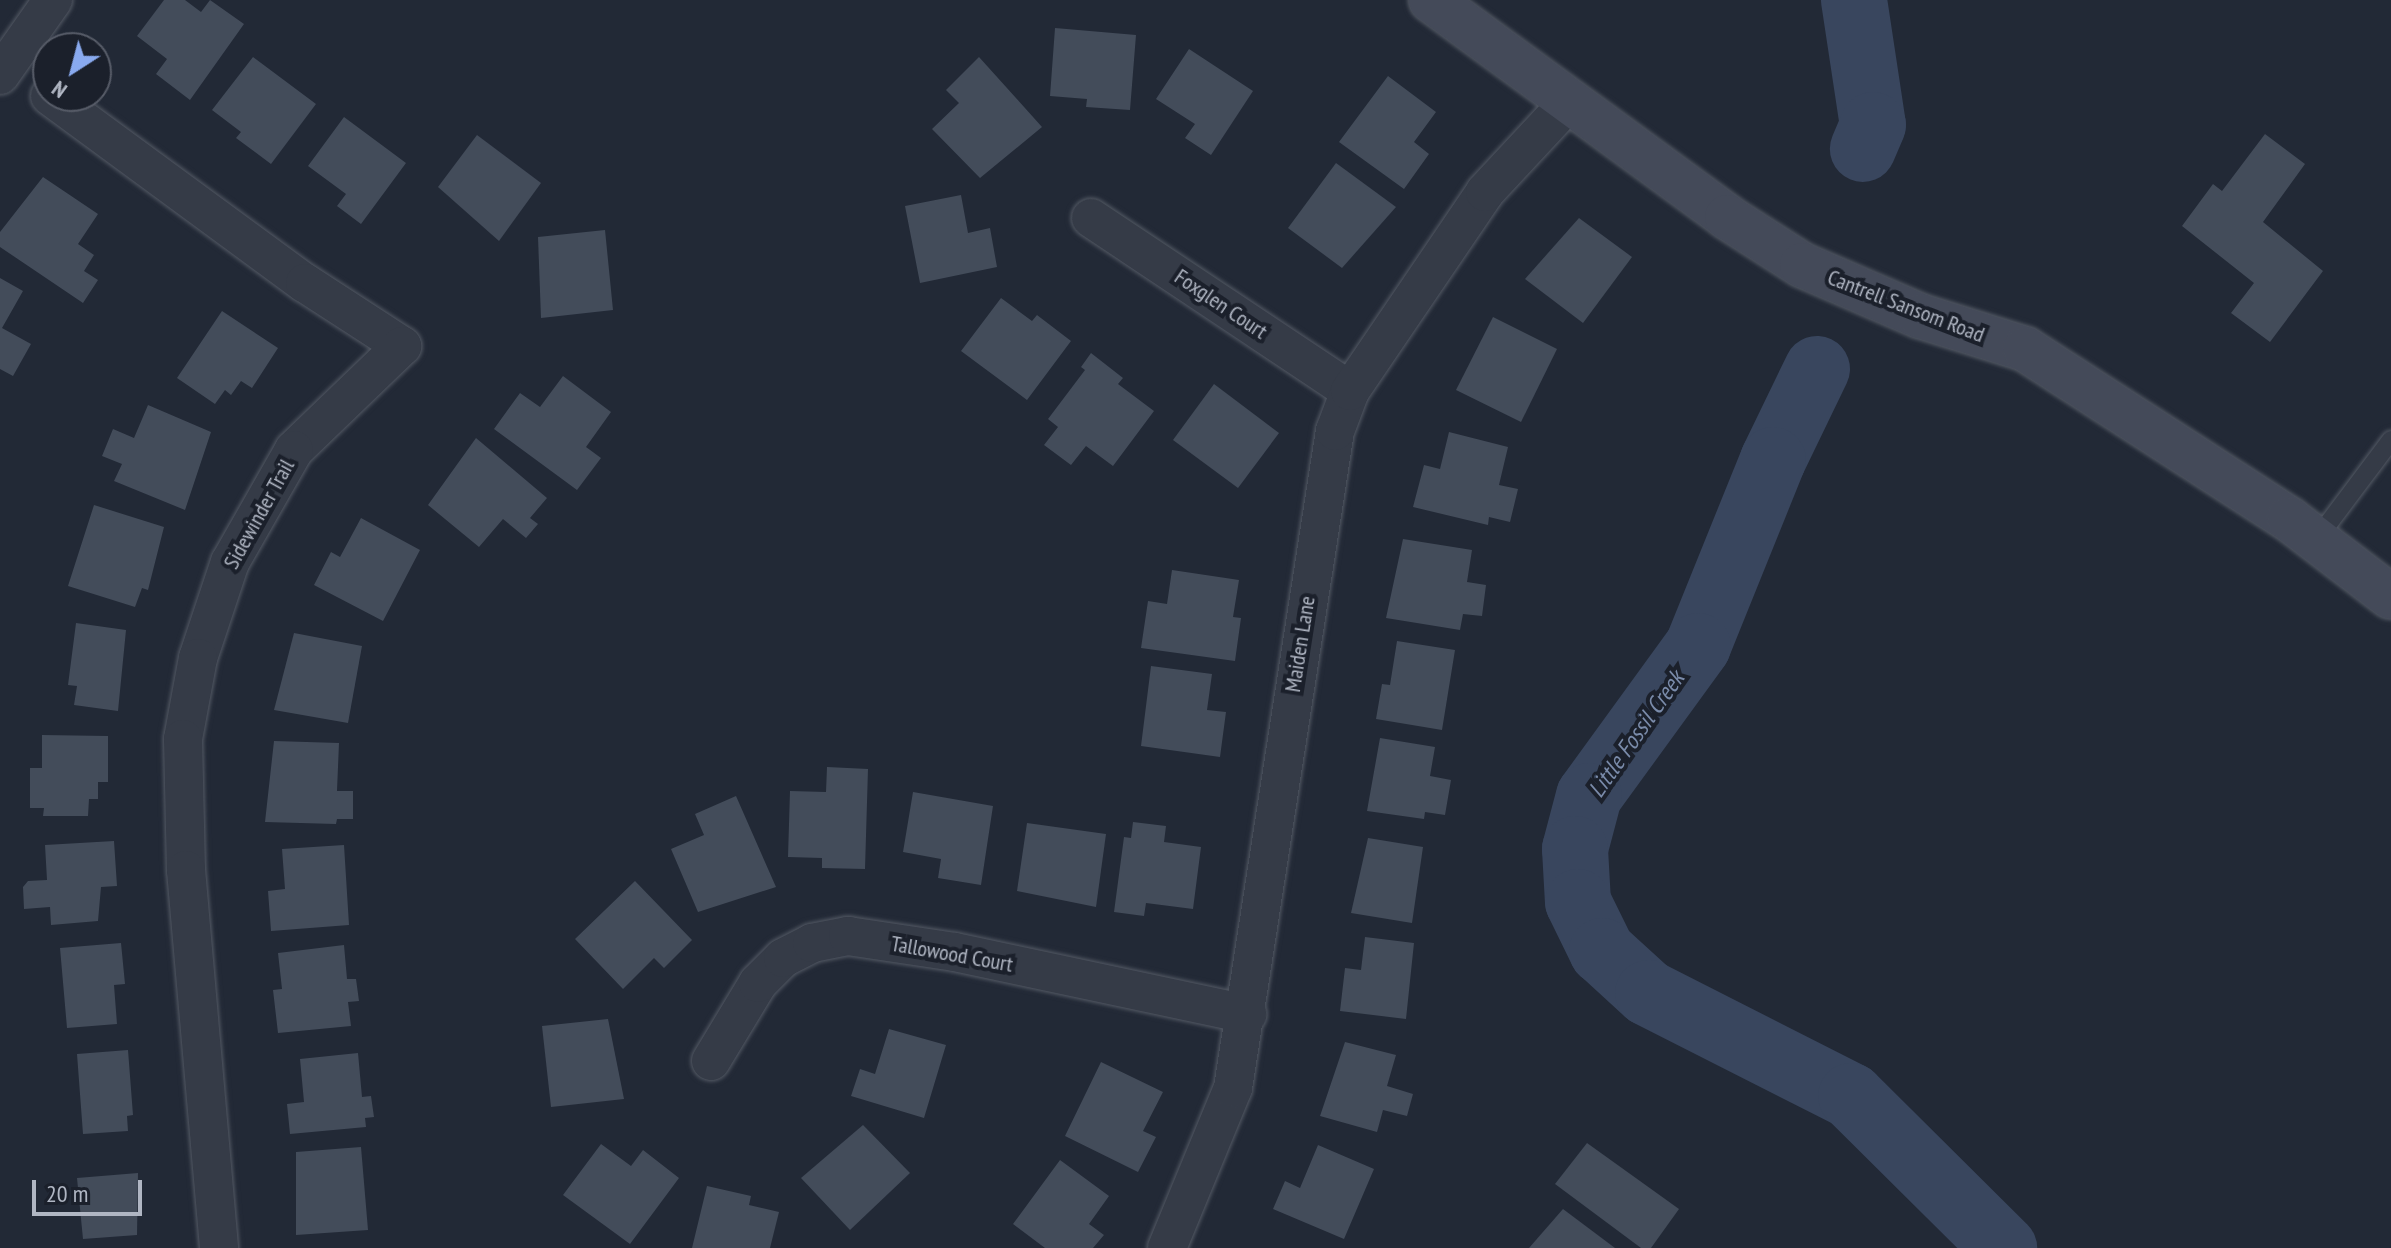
<!DOCTYPE html>
<style>
body{margin:0}
#map{position:relative;width:2391px;height:1248px;overflow:hidden;background:#222936;font-family:"PT Sans Narrow",sans-serif}
div>[style]{position:absolute}
[style*='--x']{left:calc(var(--x)*1px);top:calc(var(--y)*1px);width:calc(var(--w)*1px);rotate:calc(var(--a)*1deg)}
.river>*{height:66px;margin:-33px;padding:0 33px;transform-origin:33px;border-radius:33px;background:#39465e}
.building>*{inset:0;background:#434c5a}
.roads{filter:drop-shadow(0 0 2px #535964) drop-shadow(0 0 2px #535964)}
.service>*{height:18px;margin:-9px;padding:0 9px;transform-origin:9px;border-radius:9px;background:#353b47}
.minor>*{height:38px;margin:-19px;padding:0 19px;transform-origin:19px;border-radius:19px;background:#353b47}
.secondary>*{height:44px;margin:-22px;padding:0 22px;transform-origin:22px;border-radius:22px;background:#444a59}
span{translate:-50% -50%;white-space:nowrap;text-align:center;line-height:1.15;-webkit-text-stroke:8px #1b202b;paint-order:stroke}
.street-label{font-size:22px;color:#b0b6c3}
.water-label{font-size:24px;color:#7a8baa;font-style:italic}
.north{position:absolute;left:32px;top:32px;width:80px;height:80px;box-sizing:border-box;background:#1b202b;border:2px solid #575c68;border-radius:50%;rotate:216deg;font-size:22px;font-weight:700;line-height:32px;text-align:center;color:#b0b6c3}
.north::after{content:'';display:block;margin:auto;width:28px;height:36px;background:#89aaef;clip-path:polygon(50% 0,100% 100%,50% 72%,0 100%)}
.scale{position:absolute;left:32px;top:1180px;width:110px;height:36px;box-sizing:border-box;border:4px solid #b0b6c3;border-top:0;padding-left:10px;font-size:24px;line-height:28px;white-space:nowrap;color:#b0b6c3;-webkit-text-stroke:6px #1b202b;paint-order:stroke}
</style>
<div id="map">
<div class="river">
<div style="--x:1854;--y:0;--w:126;--a:81.4"></div>
<div style="--x:1873;--y:125;--w:26;--a:113"></div>
<div style="--x:1817;--y:369;--w:101;--a:115.8"></div>
<div style="--x:1773;--y:460;--w:201;--a:112"></div>
<div style="--x:1698;--y:646;--w:185;--a:126"></div>
<div style="--x:1589;--y:796;--w:55;--a:104.8"></div>
<div style="--x:1575;--y:849;--w:53;--a:86.8"></div>
<div style="--x:1578;--y:902;--w:55;--a:63.9"></div>
<div style="--x:1602;--y:951;--w:62;--a:42.4"></div>
<div style="--x:1648;--y:993;--w:228;--a:26.9"></div>
<div style="--x:1851;--y:1096;--w:216;--a:44.8"></div>
</div>
<div class="building">
<div style="clip-path:polygon(164px 0,185px 0,201px 12px,210px 0,244px 24px,190px 100px,156px 74px,167px 59px,137px 36px)"></div>
<div style="clip-path:polygon(1055px 28px,1136px 35px,1130px 110px,1086px 107px,1087px 99px,1050px 96px)"></div>
<div style="clip-path:polygon(1189px 49px,1253px 91px,1211px 155px,1185px 138px,1195px 124px,1156px 99px)"></div>
<div style="clip-path:polygon(253px 57px,316px 104px,271px 164px,236px 138px,241px 132px,212px 110px)"></div>
<div style="clip-path:polygon(979px 57px,1042px 127px,980px 178px,932px 129px,959px 103px,946px 90px)"></div>
<div style="clip-path:polygon(1388px 76px,1436px 112px,1414px 142px,1429px 154px,1404px 189px,1339px 142px)"></div>
<div style="clip-path:polygon(344px 117px,406px 163px,361px 224px,337px 206px,346px 194px,308px 166px)"></div>
<div style="clip-path:polygon(2265px 134px,2305px 164px,2263px 222px,2323px 271px,2270px 342px,2231px 313px,2254px 283px,2182px 226px,2213px 184px,2222px 191px)"></div>
<div style="clip-path:polygon(477px 135px,541px 183px,499px 241px,438px 187px)"></div>
<div style="clip-path:polygon(1336px 163px,1396px 207px,1342px 268px,1288px 228px)"></div>
<div style="clip-path:polygon(43px 177px,98px 214px,78px 244px,94px 255px,84px 271px,98px 280px,83px 303px,0 247px,0 232px)"></div>
<div style="clip-path:polygon(961px 195px,968px 233px,990px 228px,997px 267px,920px 283px,905px 206px)"></div>
<div style="clip-path:polygon(1579px 218px,1632px 257px,1583px 323px,1525px 279px)"></div>
<div style="clip-path:polygon(605px 230px,613px 310px,541px 318px,538px 237px)"></div>
<div style="clip-path:polygon(0 278px,23px 291px,2px 328px,31px 344px,13px 376px,0 369px)"></div>
<div style="clip-path:polygon(1001px 298px,1032px 321px,1037px 315px,1071px 341px,1027px 400px,961px 351px)"></div>
<div style="clip-path:polygon(222px 311px,278px 348px,252px 388px,241px 381px,231px 395px,225px 390px,215px 404px,177px 378px)"></div>
<div style="clip-path:polygon(1493px 317px,1557px 349px,1521px 422px,1456px 390px)"></div>
<div style="clip-path:polygon(1091px 353px,1123px 378px,1118px 384px,1154px 411px,1113px 466px,1086px 446px,1071px 465px,1044px 445px,1058px 427px,1048px 419px,1085px 370px,1081px 367px)"></div>
<div style="clip-path:polygon(563px 376px,611px 412px,586px 447px,601px 458px,577px 490px,494px 429px,520px 393px,540px 407px)"></div>
<div style="clip-path:polygon(1214px 384px,1279px 433px,1238px 488px,1173px 440px)"></div>
<div style="clip-path:polygon(148px 405px,211px 432px,185px 510px,114px 481px,122px 464px,102px 456px,113px 429px,134px 438px)"></div>
<div style="clip-path:polygon(1449px 432px,1508px 447px,1499px 485px,1518px 489px,1510px 522px,1489px 517px,1488px 525px,1413px 507px,1424px 465px,1440px 469px)"></div>
<div style="clip-path:polygon(476px 438px,547px 498px,530px 518px,538px 524px,526px 538px,503px 519px,479px 547px,428px 505px)"></div>
<div style="clip-path:polygon(94px 505px,164px 527px,148px 590px,142px 588px,135px 607px,68px 586px)"></div>
<div style="clip-path:polygon(361px 518px,420px 550px,383px 621px,314px 585px,331px 552px,340px 557px)"></div>
<div style="clip-path:polygon(1403px 539px,1472px 550px,1467px 582px,1486px 585px,1482px 616px,1463px 614px,1460px 630px,1386px 618px)"></div>
<div style="clip-path:polygon(1172px 570px,1239px 580px,1233px 617px,1241px 618px,1235px 661px,1141px 648px,1148px 601px,1167px 604px)"></div>
<div style="clip-path:polygon(76px 623px,126px 630px,118px 711px,74px 705px,77px 686px,68px 685px)"></div>
<div style="clip-path:polygon(294px 633px,362px 646px,348px 723px,274px 710px)"></div>
<div style="clip-path:polygon(1397px 641px,1455px 650px,1442px 730px,1376px 719px,1382px 684px,1390px 685px)"></div>
<div style="clip-path:polygon(1151px 666px,1212px 674px,1207px 710px,1226px 712px,1220px 757px,1141px 746px)"></div>
<div style="clip-path:polygon(42px 735px,108px 736px,108px 782px,98px 782px,98px 799px,89px 799px,88px 816px,43px 816px,44px 808px,30px 808px,30px 768px,42px 768px)"></div>
<div style="clip-path:polygon(1380px 738px,1435px 747px,1430px 776px,1451px 780px,1445px 815px,1425px 812px,1424px 819px,1367px 811px)"></div>
<div style="clip-path:polygon(274px 741px,339px 743px,337px 791px,353px 791px,353px 819px,337px 819px,336px 824px,265px 822px)"></div>
<div style="clip-path:polygon(827px 767px,868px 769px,865px 869px,822px 868px,822px 858px,788px 857px,790px 791px,826px 792px)"></div>
<div style="clip-path:polygon(913px 792px,993px 806px,981px 885px,938px 878px,941px 859px,903px 852px)"></div>
<div style="clip-path:polygon(736px 796px,776px 887px,698px 912px,671px 849px,704px 835px,695px 814px)"></div>
<div style="clip-path:polygon(1133px 822px,1166px 826px,1164px 842px,1201px 847px,1193px 909px,1146px 903px,1144px 916px,1114px 912px,1124px 837px,1131px 838px)"></div>
<div style="clip-path:polygon(1027px 823px,1106px 834px,1096px 907px,1017px 891px)"></div>
<div style="clip-path:polygon(1368px 838px,1423px 847px,1412px 923px,1351px 913px)"></div>
<div style="clip-path:polygon(114px 841px,117px 886px,101px 887px,98px 921px,51px 925px,50px 907px,24px 909px,23px 887px,28px 881px,47px 880px,45px 845px)"></div>
<div style="clip-path:polygon(344px 845px,349px 925px,271px 931px,268px 891px,285px 889px,282px 849px)"></div>
<div style="clip-path:polygon(635px 881px,692px 940px,664px 968px,654px 958px,623px 989px,575px 939px)"></div>
<div style="clip-path:polygon(1365px 937px,1414px 943px,1406px 1019px,1340px 1011px,1345px 968px,1361px 970px)"></div>
<div style="clip-path:polygon(121px 943px,125px 984px,114px 985px,117px 1024px,67px 1028px,60px 948px)"></div>
<div style="clip-path:polygon(344px 945px,347px 979px,356px 979px,359px 1001px,348px 1002px,351px 1026px,278px 1033px,273px 990px,282px 989px,278px 953px)"></div>
<div style="clip-path:polygon(608px 1019px,624px 1099px,551px 1107px,542px 1026px)"></div>
<div style="clip-path:polygon(889px 1029px,946px 1045px,924px 1118px,851px 1096px,860px 1069px,875px 1074px)"></div>
<div style="clip-path:polygon(1345px 1042px,1396px 1055px,1387px 1086px,1413px 1094px,1407px 1116px,1383px 1110px,1377px 1132px,1320px 1116px)"></div>
<div style="clip-path:polygon(128px 1050px,133px 1115px,127px 1116px,128px 1131px,83px 1134px,77px 1054px)"></div>
<div style="clip-path:polygon(358px 1053px,362px 1097px,371px 1096px,374px 1117px,365px 1118px,366px 1127px,290px 1134px,287px 1104px,304px 1102px,300px 1059px)"></div>
<div style="clip-path:polygon(1101px 1062px,1163px 1092px,1143px 1131px,1156px 1137px,1138px 1172px,1065px 1136px)"></div>
<div style="clip-path:polygon(863px 1125px,910px 1173px,850px 1230px,801px 1178px)"></div>
<div style="clip-path:polygon(1587px 1143px,1679px 1209px,1651px 1248px,1641px 1248px,1555px 1184px)"></div>
<div style="clip-path:polygon(601px 1144px,631px 1166px,643px 1150px,679px 1178px,630px 1244px,563px 1195px)"></div>
<div style="clip-path:polygon(1318px 1145px,1374px 1169px,1344px 1239px,1273px 1209px,1285px 1181px,1300px 1188px)"></div>
<div style="clip-path:polygon(361px 1147px,368px 1230px,296px 1235px,296px 1152px)"></div>
<div style="clip-path:polygon(1060px 1160px,1109px 1196px,1089px 1224px,1104px 1235px,1093px 1248px,1045px 1248px,1013px 1224px)"></div>
<div style="clip-path:polygon(138px 1173px,137px 1235px,83px 1239px,77px 1178px)"></div>
<div style="clip-path:polygon(707px 1186px,751px 1196px,749px 1205px,779px 1212px,770px 1248px,692px 1248px)"></div>
<div style="clip-path:polygon(1563px 1209px,1615px 1248px,1529px 1248px)"></div>
</div>
<div class="roads">
<div class="service">
<div style="--x:2316;--y:540;--w:125;--a:-53.1"></div>
</div>
<div class="minor">
<div style="--x:0;--y:75;--w:92;--a:-54.8"></div>
<div style="--x:50;--y:96;--w:316;--a:36.3"></div>
<div style="--x:305;--y:283;--w:116;--a:33"></div>
<div style="--x:402;--y:346;--w:150;--a:136.1"></div>
<div style="--x:294;--y:450;--w:129;--a:119.7"></div>
<div style="--x:230;--y:562;--w:101;--a:108.4"></div>
<div style="--x:198;--y:658;--w:82;--a:100.5"></div>
<div style="--x:183;--y:739;--w:131;--a:88.7"></div>
<div style="--x:186;--y:870;--w:379;--a:85"></div>
<div style="--x:1091;--y:218;--w:311;--a:33.7"></div>
<div style="--x:711;--y:1061;--w:91;--a:-58.9"></div>
<div style="--x:758;--y:983;--w:35;--a:-45"></div>
<div style="--x:783;--y:958;--w:33;--a:-27"></div>
<div style="--x:812;--y:943;--w:37;--a:-11"></div>
<div style="--x:848;--y:936;--w:108;--a:8.5"></div>
<div style="--x:955;--y:952;--w:299;--a:12"></div>
<div style="--x:1167;--y:1248;--w:173;--a:-67.6"></div>
<div style="--x:1233;--y:1088;--w:665;--a:-81.18"></div>
<div style="--x:1335;--y:431;--w:43;--a:-69.4"></div>
<div style="--x:1350;--y:391;--w:240;--a:-55.8"></div>
<div style="--x:1485;--y:192;--w:123;--a:-47"></div>
</div>
<div class="secondary">
<div style="--x:1431;--y:0;--w:367;--a:36.2"></div>
<div style="--x:1727;--y:217;--w:89;--a:32.6"></div>
<div style="--x:1802;--y:265;--w:129;--a:23.4"></div>
<div style="--x:1920;--y:316;--w:110;--a:17.4"></div>
<div style="--x:2025;--y:349;--w:314;--a:32.8"></div>
<div style="--x:2289;--y:519;--w:128;--a:37.4"></div>
</div>
</div>
<div class="street-label">
<span style="left:1221px;top:304px;rotate:34deg">Foxglen Court</span>
<span style="left:1906px;top:306px;rotate:21deg">Cantrell Sansom Road</span>
<span style="left:259px;top:514px;rotate:-61deg">Sidewinder Trail</span>
<span style="left:1300px;top:644px;rotate:-81deg">Maiden Lane</span>
<span style="left:952px;top:954px;rotate:10deg">Tallowood Court</span>
</div>
<div class="water-label">
<span style="left:1636px;top:734px;rotate:-55deg">Little Fossil Creek</span>
</div>
<div class="north">N</div>
<div class="scale">20 m</div>
</div>
